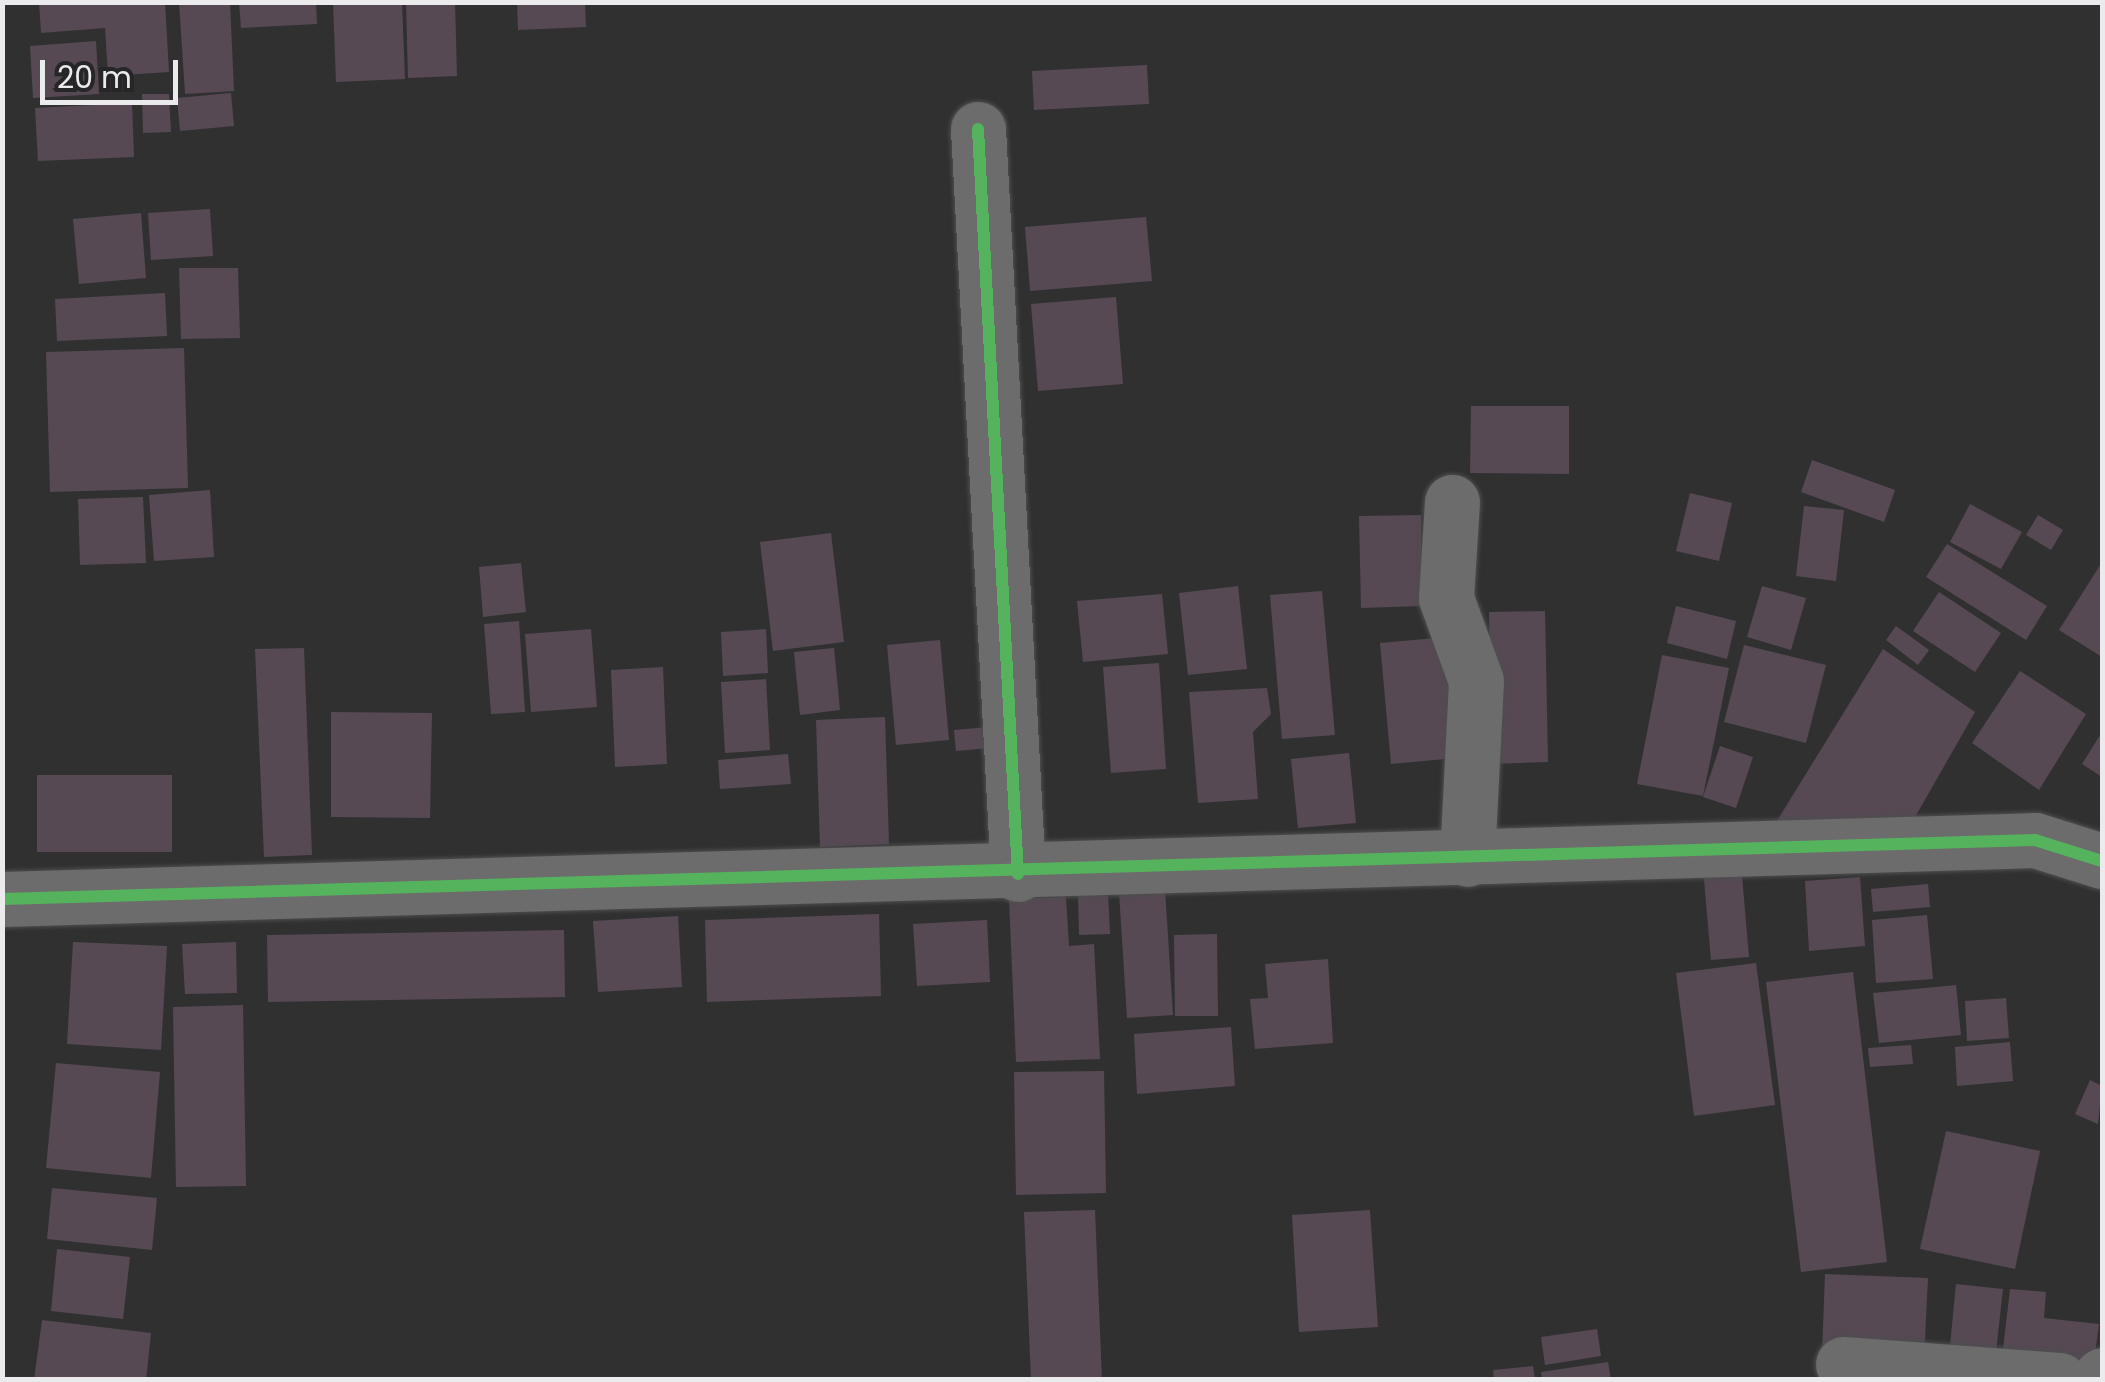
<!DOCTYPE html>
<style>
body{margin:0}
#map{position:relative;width:2105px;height:1382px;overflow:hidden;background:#303031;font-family:Poppins,sans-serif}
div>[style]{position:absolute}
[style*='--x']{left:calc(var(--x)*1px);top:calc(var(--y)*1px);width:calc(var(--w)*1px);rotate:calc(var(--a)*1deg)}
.building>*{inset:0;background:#564954}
.roads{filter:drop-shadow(0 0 2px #4e4e4f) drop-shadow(0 0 2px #4e4e4f)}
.minor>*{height:55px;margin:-27.5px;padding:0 27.5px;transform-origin:27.5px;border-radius:27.5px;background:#6c6c6c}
.cycleway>*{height:12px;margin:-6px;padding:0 6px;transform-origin:6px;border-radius:6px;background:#56b35d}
span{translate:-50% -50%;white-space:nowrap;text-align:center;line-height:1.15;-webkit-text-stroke:9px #262628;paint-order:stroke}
.frame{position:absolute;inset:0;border:5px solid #ebeaec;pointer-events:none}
.scale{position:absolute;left:40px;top:60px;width:138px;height:45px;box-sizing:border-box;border:5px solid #ebeaec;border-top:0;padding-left:12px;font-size:30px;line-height:35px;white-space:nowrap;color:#ebeaec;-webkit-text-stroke:8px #262628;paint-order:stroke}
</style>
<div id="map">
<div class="building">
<div style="clip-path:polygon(39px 2px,165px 2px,169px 72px,108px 76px,105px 28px,41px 33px)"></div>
<div style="clip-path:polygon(179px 2px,230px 2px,234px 91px,185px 94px)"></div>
<div style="clip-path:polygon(239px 2px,316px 2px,317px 24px,241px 28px)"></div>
<div style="clip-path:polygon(333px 2px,402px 2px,405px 79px,336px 82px)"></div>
<div style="clip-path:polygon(406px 2px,455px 2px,457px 76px,408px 78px)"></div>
<div style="clip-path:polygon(517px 2px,585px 2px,586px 27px,518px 30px)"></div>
<div style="clip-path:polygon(96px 41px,99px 94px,33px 98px,30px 46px)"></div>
<div style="clip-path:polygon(1147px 65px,1149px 104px,1034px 110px,1032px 71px)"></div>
<div style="clip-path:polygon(231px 93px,234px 126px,180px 131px,177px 98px)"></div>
<div style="clip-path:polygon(142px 94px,169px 94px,171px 132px,143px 133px)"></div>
<div style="clip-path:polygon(132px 103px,134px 157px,38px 161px,35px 108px)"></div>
<div style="clip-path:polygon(210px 209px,213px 256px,151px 260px,148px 213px)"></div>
<div style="clip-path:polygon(141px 213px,146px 278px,79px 284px,73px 219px)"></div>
<div style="clip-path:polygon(1146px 217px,1152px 281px,1030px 291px,1025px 227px)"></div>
<div style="clip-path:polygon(179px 268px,238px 268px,240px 338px,181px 339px)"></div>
<div style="clip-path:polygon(165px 293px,167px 336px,57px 341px,55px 299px)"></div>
<div style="clip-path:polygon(1116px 297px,1123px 384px,1038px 391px,1031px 304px)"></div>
<div style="clip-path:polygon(184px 348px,188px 488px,50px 492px,46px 352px)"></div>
<div style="clip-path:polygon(1471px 406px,1569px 406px,1569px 474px,1470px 473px)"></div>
<div style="clip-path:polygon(1812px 460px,1895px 490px,1884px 522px,1801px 492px)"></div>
<div style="clip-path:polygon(210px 490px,214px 557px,154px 561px,149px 495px)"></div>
<div style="clip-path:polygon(1690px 493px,1732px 503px,1719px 561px,1676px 551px)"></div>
<div style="clip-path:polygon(143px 497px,146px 563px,80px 565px,78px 499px)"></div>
<div style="clip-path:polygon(1970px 504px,2022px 532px,2001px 569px,1950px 542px)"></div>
<div style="clip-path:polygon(1804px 506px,1844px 510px,1836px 581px,1796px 576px)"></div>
<div style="clip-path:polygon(1421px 515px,1422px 606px,1361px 608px,1359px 516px)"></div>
<div style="clip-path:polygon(2038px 515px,2063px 530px,2051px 550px,2026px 535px)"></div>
<div style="clip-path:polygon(831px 533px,844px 642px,773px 651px,760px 542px)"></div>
<div style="clip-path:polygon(1947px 544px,2047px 606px,2026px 640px,1926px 577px)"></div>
<div style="clip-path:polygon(2102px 562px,2102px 657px,2059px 630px)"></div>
<div style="clip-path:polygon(521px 563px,526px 612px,483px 617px,479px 567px)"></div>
<div style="clip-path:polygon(1238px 586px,1247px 669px,1188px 675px,1179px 593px)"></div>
<div style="clip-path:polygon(1762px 586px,1806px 598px,1791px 650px,1747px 637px)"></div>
<div style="clip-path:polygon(1322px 591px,1335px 735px,1282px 739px,1270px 595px)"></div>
<div style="clip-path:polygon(1939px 592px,2001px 633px,1975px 672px,1913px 631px)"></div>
<div style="clip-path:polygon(1162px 594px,1168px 654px,1083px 662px,1077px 601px)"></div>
<div style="clip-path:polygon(1676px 606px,1736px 621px,1727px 659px,1667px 643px)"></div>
<div style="clip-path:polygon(1545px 611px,1548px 762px,1491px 764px,1489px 612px)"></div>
<div style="clip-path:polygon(519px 621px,525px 712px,491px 714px,484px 624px)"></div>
<div style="clip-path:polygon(1896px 626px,1929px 650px,1918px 665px,1886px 640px)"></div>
<div style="clip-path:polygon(591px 629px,597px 707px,531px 712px,525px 634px)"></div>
<div style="clip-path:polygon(766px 629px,768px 673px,723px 676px,721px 632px)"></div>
<div style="clip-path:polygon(1446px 637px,1456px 758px,1391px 764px,1380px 643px)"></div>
<div style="clip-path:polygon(940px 640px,949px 740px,896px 745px,887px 645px)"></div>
<div style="clip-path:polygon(1744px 645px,1826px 665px,1806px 743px,1724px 722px)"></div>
<div style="clip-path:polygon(304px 648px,312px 855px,264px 857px,255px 649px)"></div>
<div style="clip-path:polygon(834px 648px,840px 710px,800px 715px,794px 652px)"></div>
<div style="clip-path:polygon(1883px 649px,1975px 712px,1910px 826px,1775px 824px)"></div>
<div style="clip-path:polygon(1662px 655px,1729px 668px,1703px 796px,1637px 784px)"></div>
<div style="clip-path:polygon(1159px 663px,1166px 769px,1111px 773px,1103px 667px)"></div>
<div style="clip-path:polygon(663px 667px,667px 764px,615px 767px,611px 670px)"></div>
<div style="clip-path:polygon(2020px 671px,2086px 714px,2039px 790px,1972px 743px)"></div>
<div style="clip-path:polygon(766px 679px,770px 750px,725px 753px,721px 682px)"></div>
<div style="clip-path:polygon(1267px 688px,1271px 714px,1253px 732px,1258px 799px,1198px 803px,1189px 692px)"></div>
<div style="clip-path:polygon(331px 712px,432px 713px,430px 818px,331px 817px)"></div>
<div style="clip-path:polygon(885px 717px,889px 844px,820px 847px,816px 720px)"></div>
<div style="clip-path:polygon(1000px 726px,1002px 747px,956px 751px,954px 730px)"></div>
<div style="clip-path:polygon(2102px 732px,2102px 777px,2082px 764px)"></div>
<div style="clip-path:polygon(1720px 746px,1753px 757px,1736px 808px,1703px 797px)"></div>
<div style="clip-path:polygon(1349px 753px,1356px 823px,1298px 828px,1291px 759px)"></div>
<div style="clip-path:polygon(788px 754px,791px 784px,720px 789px,718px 760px)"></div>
<div style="clip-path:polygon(37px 775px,172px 775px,172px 852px,37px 852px)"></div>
<div style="clip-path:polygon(1741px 864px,1749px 957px,1711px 960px,1703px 868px)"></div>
<div style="clip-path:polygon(1860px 877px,1865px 946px,1809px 951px,1805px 881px)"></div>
<div style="clip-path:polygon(1928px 884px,1930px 907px,1873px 912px,1871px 889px)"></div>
<div style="clip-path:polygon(1165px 889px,1173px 1015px,1127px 1018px,1119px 892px)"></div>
<div style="clip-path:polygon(1108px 893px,1110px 934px,1079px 935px,1078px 894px)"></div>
<div style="clip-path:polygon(1066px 897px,1069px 946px,1094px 944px,1100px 1059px,1016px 1062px,1009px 899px)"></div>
<div style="clip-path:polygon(879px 914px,881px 996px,707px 1002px,705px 920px)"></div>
<div style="clip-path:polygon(1927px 915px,1933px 979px,1876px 983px,1872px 920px)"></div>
<div style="clip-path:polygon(678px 916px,682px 987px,598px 992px,593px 921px)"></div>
<div style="clip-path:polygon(987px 920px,990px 982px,917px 986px,913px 924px)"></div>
<div style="clip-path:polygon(564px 930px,565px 997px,268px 1002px,267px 935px)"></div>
<div style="clip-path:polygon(1217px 934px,1218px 1016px,1175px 1016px,1174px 935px)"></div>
<div style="clip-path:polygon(73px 942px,167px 946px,161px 1050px,67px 1044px)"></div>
<div style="clip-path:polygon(236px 942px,237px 993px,185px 994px,182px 944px)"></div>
<div style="clip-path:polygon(1328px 959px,1333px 1043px,1255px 1049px,1250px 999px,1268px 998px,1265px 964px)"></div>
<div style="clip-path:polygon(1756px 963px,1775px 1105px,1694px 1116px,1676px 973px)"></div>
<div style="clip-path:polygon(1853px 972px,1887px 1262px,1801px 1272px,1766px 982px)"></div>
<div style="clip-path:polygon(1956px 985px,1961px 1035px,1879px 1043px,1873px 993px)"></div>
<div style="clip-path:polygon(2006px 998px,2009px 1038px,1967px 1041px,1965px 1001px)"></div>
<div style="clip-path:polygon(243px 1005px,246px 1186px,176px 1187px,173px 1007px)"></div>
<div style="clip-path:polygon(1231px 1027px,1235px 1086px,1137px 1094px,1134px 1034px)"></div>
<div style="clip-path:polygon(2010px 1042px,2013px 1081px,1957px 1086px,1955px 1047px)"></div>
<div style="clip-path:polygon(1911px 1045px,1913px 1064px,1870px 1067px,1868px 1048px)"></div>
<div style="clip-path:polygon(56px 1063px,160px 1072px,151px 1178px,46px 1168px)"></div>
<div style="clip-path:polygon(1104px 1071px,1106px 1193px,1016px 1195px,1014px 1072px)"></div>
<div style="clip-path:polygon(2090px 1080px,2102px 1086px,2098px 1124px,2075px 1114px)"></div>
<div style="clip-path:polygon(1946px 1131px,2040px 1151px,2015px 1269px,1920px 1249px)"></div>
<div style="clip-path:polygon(52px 1188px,157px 1198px,152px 1250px,47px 1239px)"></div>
<div style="clip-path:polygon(1095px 1210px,1102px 1380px,1031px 1380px,1024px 1212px)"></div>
<div style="clip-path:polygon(1370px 1210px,1378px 1327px,1299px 1332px,1292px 1215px)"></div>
<div style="clip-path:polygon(57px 1249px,130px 1257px,123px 1319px,51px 1311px)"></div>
<div style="clip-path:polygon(1825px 1274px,1928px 1278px,1924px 1359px,1822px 1355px)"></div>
<div style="clip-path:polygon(1956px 1284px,2003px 1289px,1995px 1361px,1949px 1356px)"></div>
<div style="clip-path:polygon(2010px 1289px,2046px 1292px,2044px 1318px,2099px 1324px,2092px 1377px,2001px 1366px)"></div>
<div style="clip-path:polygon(42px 1320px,151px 1333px,146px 1380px,34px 1380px)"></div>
<div style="clip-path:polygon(1597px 1329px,1601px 1356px,1545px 1365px,1541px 1337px)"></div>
<div style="clip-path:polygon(1608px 1362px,1611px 1380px,1542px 1380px,1541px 1372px)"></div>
<div style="clip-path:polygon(1533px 1366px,1535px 1380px,1494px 1380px,1493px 1370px)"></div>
</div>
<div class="roads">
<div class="minor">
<div style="--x:978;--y:129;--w:746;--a:86.93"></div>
<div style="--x:1452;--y:502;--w:96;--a:93.6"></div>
<div style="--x:1446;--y:598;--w:88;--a:70.1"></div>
<div style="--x:1476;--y:681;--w:178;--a:92.9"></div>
<div style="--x:2;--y:899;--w:2034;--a:-1.66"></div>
<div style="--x:2035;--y:840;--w:70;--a:17.4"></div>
<div style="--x:1843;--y:1364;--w:217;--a:4.2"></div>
<div style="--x:2098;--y:1380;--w:6;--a:-51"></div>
</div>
</div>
<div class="cycleway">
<div style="--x:978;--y:129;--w:746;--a:86.93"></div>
<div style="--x:2;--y:899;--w:2034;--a:-1.66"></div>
<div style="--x:2035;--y:840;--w:70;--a:17.4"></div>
</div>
<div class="frame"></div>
<div class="scale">20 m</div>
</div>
